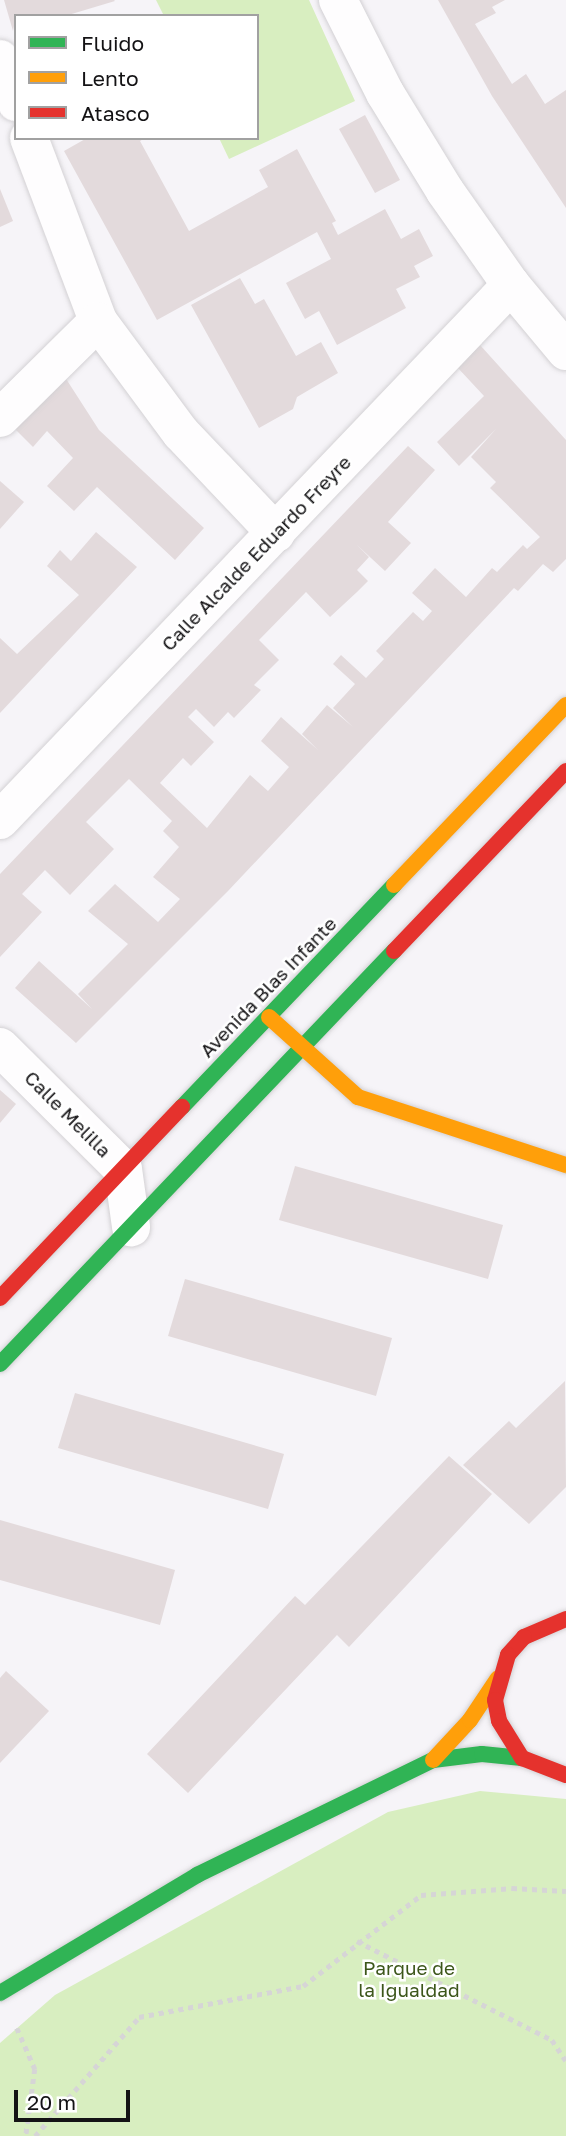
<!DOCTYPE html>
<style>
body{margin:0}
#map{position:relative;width:566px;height:2136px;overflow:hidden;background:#f6f4f8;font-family:"Golos Text",sans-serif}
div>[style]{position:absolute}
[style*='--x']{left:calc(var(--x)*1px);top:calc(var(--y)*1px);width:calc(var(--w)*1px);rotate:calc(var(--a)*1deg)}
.green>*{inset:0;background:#d8eec0}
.building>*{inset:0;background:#e3dadc}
.path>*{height:4.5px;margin-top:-2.25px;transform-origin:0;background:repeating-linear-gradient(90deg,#d6d5d6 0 5px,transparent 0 10px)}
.roads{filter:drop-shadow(0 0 2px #d3d1d4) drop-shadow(0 0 2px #d3d1d4)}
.street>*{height:38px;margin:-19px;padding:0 19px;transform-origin:19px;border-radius:19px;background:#fefdfe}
.fast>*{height:16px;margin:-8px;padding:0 8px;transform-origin:8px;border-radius:8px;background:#30b455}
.slow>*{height:16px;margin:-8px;padding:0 8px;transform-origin:8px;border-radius:8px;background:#ff9f0a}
.jam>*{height:16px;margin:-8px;padding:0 8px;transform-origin:8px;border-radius:8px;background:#e5322d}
span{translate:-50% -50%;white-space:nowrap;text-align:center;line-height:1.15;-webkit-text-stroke:5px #fff;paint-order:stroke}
.street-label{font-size:19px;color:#141315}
.park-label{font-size:19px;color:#3c561a}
.legend{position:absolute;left:14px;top:14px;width:245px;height:126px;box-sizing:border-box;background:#fff;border:2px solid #a1a1a1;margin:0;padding:9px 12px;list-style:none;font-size:21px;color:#141315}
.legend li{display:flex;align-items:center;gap:14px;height:35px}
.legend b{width:35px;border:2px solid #a1a1a1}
.scale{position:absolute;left:14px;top:2090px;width:116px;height:32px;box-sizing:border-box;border:4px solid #141315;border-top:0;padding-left:9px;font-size:21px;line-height:24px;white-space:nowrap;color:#141315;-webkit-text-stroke:5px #fff;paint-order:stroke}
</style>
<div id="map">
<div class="green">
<div style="clip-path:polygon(156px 0,309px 0,355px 101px,229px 159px,219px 138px,257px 138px,257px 16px,164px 16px)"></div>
<div style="clip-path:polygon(480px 1791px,566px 1799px,566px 2136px,0 2136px,0 2043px,55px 1995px,388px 1812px)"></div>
</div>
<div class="building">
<div style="clip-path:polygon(4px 0,114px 0,115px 1px,65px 16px,16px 16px,13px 31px)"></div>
<div style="clip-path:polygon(438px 0,505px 0,492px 7px,496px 13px,475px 24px,512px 84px,526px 74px,545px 104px,566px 90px,566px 208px,492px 96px)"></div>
<div style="clip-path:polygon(365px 115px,400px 180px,375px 193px,339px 129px)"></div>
<div style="clip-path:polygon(87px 138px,145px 138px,140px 141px,189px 231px,268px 187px,259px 170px,297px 149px,336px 221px,332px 223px,338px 235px,385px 209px,401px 239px,419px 229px,433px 256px,414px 266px,420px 277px,396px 289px,406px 308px,337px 345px,319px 311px,305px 319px,286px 283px,331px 259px,317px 232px,157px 320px,64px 151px)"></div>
<div style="clip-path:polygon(0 189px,13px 221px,0 227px)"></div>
<div style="clip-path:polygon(240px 278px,255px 304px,264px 299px,296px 356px,321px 342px,338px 373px,297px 397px,293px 409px,259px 428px,191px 305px)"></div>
<div style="clip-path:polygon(480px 345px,566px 440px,566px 559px,553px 572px,543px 564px,518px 591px,514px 588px,228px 891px,76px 1043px,15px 988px,39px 961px,92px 1009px,78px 994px,128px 944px,88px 911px,115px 884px,158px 922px,180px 899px,153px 877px,179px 847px,163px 831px,172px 821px,129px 779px,86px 822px,114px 849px,70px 895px,45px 870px,22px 894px,42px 912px,0 957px,0 874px,408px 446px,435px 470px,388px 522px,411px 543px,385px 571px,357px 545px,369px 557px,357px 570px,368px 581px,357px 592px,330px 617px,306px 592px,259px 640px,279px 660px,254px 685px,261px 690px,234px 718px,228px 712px,214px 727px,196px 709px,188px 717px,214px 742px,191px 766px,183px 758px,160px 783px,207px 828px,250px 775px,268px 791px,289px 767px,261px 741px,281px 717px,318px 750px,302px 734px,327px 705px,353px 727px,333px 708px,355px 684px,333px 664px,341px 655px,366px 678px,384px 659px,376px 651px,413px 612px,423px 621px,432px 611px,412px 593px,435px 568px,466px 597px,492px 568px,497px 572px,523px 545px,527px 549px,540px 537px,490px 488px,496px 482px,471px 457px,496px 429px,459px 466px,437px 442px,484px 396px,457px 367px)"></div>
<div style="clip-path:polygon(61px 371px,99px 430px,204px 528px,175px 560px,97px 487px,74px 511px,47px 486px,73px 458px,47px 431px,33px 447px,11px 425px)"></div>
<div style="clip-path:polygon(0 481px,24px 502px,0 529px)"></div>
<div style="clip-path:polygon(96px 532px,137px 567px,0 713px,0 638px,17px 654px,79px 595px,47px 566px,60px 550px,71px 561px)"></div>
<div style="clip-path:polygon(0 1090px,16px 1104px,0 1123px)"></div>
<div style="clip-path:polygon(295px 1166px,503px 1225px,488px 1279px,279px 1220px)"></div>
<div style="clip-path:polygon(185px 1279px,392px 1338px,376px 1396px,168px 1336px)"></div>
<div style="clip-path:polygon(565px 1381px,566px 1487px,529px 1524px,463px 1465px,509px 1421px,516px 1428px)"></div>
<div style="clip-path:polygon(75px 1393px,284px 1454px,268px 1509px,58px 1448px)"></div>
<div style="clip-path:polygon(449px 1456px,492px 1494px,349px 1647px,337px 1635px,188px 1793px,147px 1754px,295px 1596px,305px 1605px)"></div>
<div style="clip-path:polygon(0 1520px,175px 1570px,160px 1625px,0 1580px)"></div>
<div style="clip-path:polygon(6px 1671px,49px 1711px,0 1763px,0 1678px)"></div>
</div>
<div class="path">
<div style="--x:357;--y:1941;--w:219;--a:26.9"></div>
<div style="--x:552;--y:2040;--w:25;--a:56"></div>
<div style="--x:17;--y:2028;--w:45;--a:66.3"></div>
<div style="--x:35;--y:2069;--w:68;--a:97.7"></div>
<div style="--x:35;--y:2136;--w:158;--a:-48.8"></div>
<div style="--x:139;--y:2017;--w:167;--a:-10.7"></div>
<div style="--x:303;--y:1986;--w:149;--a:-37.6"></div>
<div style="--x:421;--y:1895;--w:91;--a:-4.4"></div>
<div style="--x:512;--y:1888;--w:54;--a:3.2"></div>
</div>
<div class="roads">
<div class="street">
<div style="--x:338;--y:0;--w:104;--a:63.2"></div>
<div style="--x:385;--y:93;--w:115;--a:58.5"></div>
<div style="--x:445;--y:191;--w:115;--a:54.9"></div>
<div style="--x:511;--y:285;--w:86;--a:50.2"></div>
<div style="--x:0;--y:59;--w:46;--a:69.6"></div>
<div style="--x:29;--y:138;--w:196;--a:69.3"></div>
<div style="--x:98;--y:321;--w:139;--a:53.5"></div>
<div style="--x:181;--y:433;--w:138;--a:46.5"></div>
<div style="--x:0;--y:418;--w:138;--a:-44.7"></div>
<div style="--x:0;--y:820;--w:740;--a:-46.31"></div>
<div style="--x:0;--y:1047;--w:173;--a:44.8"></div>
<div style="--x:123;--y:1169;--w:59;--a:82.1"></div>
</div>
<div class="fast">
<div style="--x:182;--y:1107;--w:307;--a:-46.3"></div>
<div style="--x:0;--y:1364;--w:571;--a:-46.35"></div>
<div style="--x:0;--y:1993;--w:230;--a:-30.9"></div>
<div style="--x:197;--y:1875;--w:263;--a:-26"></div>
<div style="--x:433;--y:1760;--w:49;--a:-7"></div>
<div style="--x:482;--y:1754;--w:40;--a:5.7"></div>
</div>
<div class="slow">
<div style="--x:394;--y:885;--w:249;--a:-46.3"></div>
<div style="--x:269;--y:1017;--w:120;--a:42"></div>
<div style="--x:358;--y:1097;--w:219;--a:18.1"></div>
<div style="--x:433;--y:1760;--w:54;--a:-47.2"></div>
<div style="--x:470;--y:1720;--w:50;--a:-56.3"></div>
</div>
<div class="jam">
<div style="--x:394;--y:951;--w:249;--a:-46.3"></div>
<div style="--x:0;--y:1298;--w:264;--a:-46.4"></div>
<div style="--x:566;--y:1619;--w:46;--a:156.8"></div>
<div style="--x:524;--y:1637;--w:24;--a:132"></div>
<div style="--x:508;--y:1655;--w:47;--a:106.1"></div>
<div style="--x:495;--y:1700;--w:21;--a:79"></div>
<div style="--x:499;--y:1721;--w:44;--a:58.1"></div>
<div style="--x:522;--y:1758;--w:47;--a:21.1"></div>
</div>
</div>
<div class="street-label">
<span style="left:256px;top:553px;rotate:-46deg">Calle Alcalde Eduardo Freyre</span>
<span style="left:268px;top:987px;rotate:-46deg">Avenida Blas Infante</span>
<span style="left:68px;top:1114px;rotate:45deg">Calle Melilla</span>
</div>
<div class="park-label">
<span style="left:409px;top:1979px">Parque de<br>la Igualdad</span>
</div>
<ul class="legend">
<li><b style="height:9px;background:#30b455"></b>Fluido</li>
<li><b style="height:9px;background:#ff9f0a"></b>Lento</li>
<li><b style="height:9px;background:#e5322d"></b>Atasco</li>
</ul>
<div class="scale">20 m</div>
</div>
